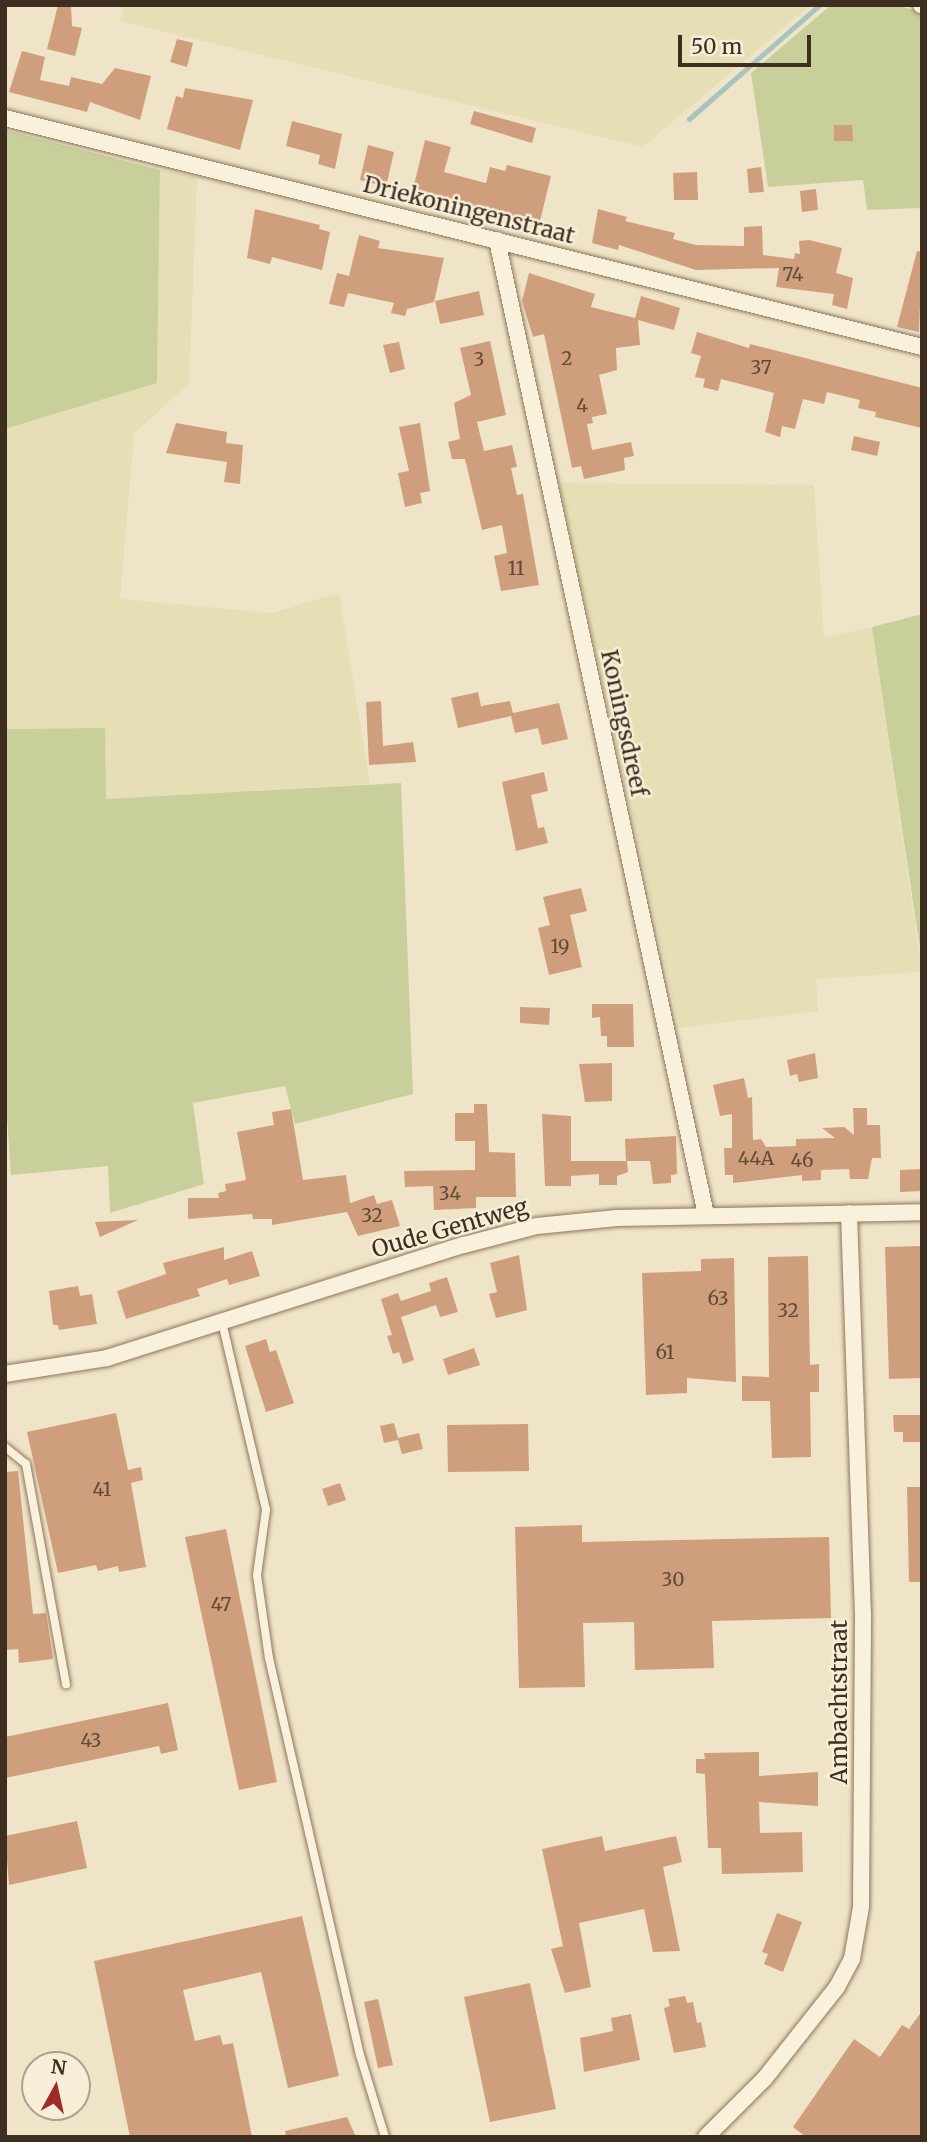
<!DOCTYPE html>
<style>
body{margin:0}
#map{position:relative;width:927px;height:2142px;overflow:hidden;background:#f0e4c8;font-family:Merriweather,serif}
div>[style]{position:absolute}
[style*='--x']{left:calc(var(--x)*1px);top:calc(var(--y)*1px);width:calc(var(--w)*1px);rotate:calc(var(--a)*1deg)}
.farmland>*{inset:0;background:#e6deb5}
.green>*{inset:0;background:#c9cf9b}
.stream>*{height:5px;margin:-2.5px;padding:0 2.5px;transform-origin:2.5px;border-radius:2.5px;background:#a9c4bc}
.building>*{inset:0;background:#cf9f7d}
.roads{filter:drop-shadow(0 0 2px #8d765c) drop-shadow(0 0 2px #8d765c)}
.lane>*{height:8px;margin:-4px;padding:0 4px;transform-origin:4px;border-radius:4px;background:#faf1dc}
.street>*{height:16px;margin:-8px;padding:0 8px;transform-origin:8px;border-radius:8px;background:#faf1dc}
span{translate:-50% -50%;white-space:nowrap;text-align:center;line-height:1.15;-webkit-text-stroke:5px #f7eed8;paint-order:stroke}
.number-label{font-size:19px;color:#624a37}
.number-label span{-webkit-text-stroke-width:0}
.street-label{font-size:23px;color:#3d2e20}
.frame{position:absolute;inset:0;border:7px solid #3d2e20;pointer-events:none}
.north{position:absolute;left:21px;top:2051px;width:70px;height:70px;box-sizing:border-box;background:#f7eed8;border:2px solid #ada18e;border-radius:50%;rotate:8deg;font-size:19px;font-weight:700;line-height:28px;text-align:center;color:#3d2e20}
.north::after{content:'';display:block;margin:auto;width:24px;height:32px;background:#9e2a2b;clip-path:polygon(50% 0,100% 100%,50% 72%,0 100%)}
.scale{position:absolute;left:678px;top:35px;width:133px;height:32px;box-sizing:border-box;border:4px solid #3d2e20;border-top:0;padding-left:9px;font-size:21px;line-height:24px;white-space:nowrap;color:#3d2e20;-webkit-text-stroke:5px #f7eed8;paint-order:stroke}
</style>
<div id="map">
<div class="farmland">
<div style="clip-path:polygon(124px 5px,810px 5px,643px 147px,120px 21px)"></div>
<div style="clip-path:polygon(160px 170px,197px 178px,189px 383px,134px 434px,120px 599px,272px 613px,339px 593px,370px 784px,106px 799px,105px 728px,5px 729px,5px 429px,157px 383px)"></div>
<div style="clip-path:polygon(559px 483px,814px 485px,824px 638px,872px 627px,922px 972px,816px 979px,818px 1011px,679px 1028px)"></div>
</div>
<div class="green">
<div style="clip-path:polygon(831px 5px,895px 5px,922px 12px,922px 208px,867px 210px,863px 180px,768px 187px,751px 73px)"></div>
<div style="clip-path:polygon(5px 130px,160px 170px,157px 383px,5px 429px)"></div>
<div style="clip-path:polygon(922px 614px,922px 962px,872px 627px)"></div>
<div style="clip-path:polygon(105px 728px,106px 799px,401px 783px,413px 1094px,295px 1124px,285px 1086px,193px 1103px,204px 1184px,110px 1213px,108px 1166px,11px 1175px,5px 1088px,5px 729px)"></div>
</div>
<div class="stream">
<div style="--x:689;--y:119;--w:173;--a:-41.2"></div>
</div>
<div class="building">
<div style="clip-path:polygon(58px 5px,71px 5px,72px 26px,82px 28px,75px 56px,47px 49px)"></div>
<div style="clip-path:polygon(177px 39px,193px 43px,187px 67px,170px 62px)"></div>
<div style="clip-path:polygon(22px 51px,45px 57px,40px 80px,69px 86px,71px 77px,102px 84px,115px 68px,151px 76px,140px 120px,90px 102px,87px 112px,9px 92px)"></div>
<div style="clip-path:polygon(185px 88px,253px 100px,240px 150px,167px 129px,176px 96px,183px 98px)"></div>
<div style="clip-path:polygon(474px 111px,536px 128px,532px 143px,470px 124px)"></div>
<div style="clip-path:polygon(292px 121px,342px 134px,335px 169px,318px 164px,320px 155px,286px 146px)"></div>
<div style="clip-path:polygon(834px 125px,852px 125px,853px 141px,834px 141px)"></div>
<div style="clip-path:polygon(425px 140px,451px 147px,444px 172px,486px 183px,490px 167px,505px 171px,507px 165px,551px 176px,539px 225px,412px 193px)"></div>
<div style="clip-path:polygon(368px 145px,394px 152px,386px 187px,360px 180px)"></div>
<div style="clip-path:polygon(761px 167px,764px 192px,749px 193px,747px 169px)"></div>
<div style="clip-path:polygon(697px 172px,698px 200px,674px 200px,673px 173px)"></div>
<div style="clip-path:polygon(816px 189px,818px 210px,802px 212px,800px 191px)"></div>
<div style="clip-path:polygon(255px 209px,320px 225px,319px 229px,330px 232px,322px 270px,272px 257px,270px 264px,247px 258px)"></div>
<div style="clip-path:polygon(598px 209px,627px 217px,625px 221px,675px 233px,673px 239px,696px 245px,744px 246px,744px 227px,762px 226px,763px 255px,794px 259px,795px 253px,800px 254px,799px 241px,809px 240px,842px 248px,836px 273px,853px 278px,847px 309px,832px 305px,834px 294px,776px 287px,779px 268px,696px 270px,619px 245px,618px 250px,592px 243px)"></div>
<div style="clip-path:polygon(359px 235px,380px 241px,378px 248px,444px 258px,434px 302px,407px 309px,405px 316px,391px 313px,394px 303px,348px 293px,344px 307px,329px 304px,337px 273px,349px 276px)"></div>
<div style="clip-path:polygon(917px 251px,922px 252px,919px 332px,897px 327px)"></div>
<div style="clip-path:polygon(529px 273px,595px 294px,591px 307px,635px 318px,641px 296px,680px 308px,674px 330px,638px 320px,640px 345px,616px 348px,617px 370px,599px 375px,607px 414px,592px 417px,593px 423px,587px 424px,592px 450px,631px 442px,634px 456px,624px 458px,625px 470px,584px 479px,581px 466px,572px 468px,544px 334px,533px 337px,522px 301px)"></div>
<div style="clip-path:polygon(479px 291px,484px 315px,440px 324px,435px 301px)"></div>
<div style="clip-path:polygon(697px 332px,749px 348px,750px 344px,922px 388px,922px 428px,875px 417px,876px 412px,858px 408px,860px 400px,827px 392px,824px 404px,803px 399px,795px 429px,782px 426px,780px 437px,765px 432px,774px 393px,721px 379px,718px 391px,703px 387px,705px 379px,695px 377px,701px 356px,691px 353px)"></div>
<div style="clip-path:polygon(490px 341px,506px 415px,477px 422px,484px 451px,512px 445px,517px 467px,511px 468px,517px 495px,523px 494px,539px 585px,501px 591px,494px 556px,507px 553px,502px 525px,482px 530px,465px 459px,452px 459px,448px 442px,460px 439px,454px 403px,471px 395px,460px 348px)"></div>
<div style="clip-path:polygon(399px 342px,405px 369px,390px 373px,383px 345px)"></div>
<div style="clip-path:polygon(176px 423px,227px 432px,226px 443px,243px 445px,240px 484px,224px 482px,227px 462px,166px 453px)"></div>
<div style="clip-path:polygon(420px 423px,430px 491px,420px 493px,422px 503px,405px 507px,398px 473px,409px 471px,399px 427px)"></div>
<div style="clip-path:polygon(854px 436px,880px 442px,877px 456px,851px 450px)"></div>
<div style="clip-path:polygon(478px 692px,481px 706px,510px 701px,513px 713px,559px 703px,568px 739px,542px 745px,538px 728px,515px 733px,511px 716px,458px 728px,451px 698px)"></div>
<div style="clip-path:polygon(381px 701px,383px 746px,413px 742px,416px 762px,369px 765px,366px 702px)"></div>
<div style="clip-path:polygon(544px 772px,548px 791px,531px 795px,538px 828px,544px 827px,548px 843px,516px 851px,502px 782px)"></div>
<div style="clip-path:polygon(581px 888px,587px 911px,570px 915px,582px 967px,549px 975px,538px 928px,550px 925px,543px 897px)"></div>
<div style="clip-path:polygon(592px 1004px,633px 1004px,634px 1047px,607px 1047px,607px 1036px,601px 1036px,600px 1017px,592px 1018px)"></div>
<div style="clip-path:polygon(520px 1007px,550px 1008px,549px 1025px,520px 1023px)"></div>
<div style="clip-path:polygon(815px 1053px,818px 1078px,799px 1082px,797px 1074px,790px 1076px,787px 1060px)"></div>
<div style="clip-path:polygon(612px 1063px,612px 1101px,585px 1102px,579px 1064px)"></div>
<div style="clip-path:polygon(744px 1078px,748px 1098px,752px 1097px,753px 1140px,761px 1139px,766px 1147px,796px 1146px,796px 1139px,835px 1138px,822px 1128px,844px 1127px,854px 1135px,853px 1108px,867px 1108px,867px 1125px,880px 1125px,881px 1158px,872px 1158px,868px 1179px,850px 1179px,849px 1169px,821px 1170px,821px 1180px,802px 1181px,802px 1175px,733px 1183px,733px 1175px,725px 1175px,724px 1148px,732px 1148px,732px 1114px,720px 1116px,713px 1085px)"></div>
<div style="clip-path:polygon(474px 1104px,487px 1104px,489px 1152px,515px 1153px,516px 1197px,476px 1197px,476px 1208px,434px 1210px,433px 1186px,405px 1187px,404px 1171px,475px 1170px,475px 1141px,455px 1141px,455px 1113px,474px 1113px)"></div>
<div style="clip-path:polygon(291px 1109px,303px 1180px,346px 1175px,350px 1203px,374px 1195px,377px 1204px,392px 1200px,400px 1226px,358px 1236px,347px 1212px,272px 1225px,272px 1219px,253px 1219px,252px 1214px,188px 1219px,188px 1198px,219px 1198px,218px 1193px,226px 1191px,225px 1184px,246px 1180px,237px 1132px,274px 1125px,272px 1112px)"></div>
<div style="clip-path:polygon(542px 1114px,571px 1116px,571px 1161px,627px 1161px,628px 1172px,617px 1176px,617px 1185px,599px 1185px,599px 1174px,571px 1176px,571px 1186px,545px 1186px)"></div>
<div style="clip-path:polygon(676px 1136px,677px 1174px,671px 1175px,671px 1183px,653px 1184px,650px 1161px,626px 1161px,625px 1139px)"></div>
<div style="clip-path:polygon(922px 1169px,922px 1191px,900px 1192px,900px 1170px)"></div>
<div style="clip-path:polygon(138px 1220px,100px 1237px,95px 1222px)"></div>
<div style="clip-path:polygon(922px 1246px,922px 1378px,889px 1379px,885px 1247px)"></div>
<div style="clip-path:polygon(224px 1247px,224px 1260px,252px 1251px,260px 1276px,229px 1285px,227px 1279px,197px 1289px,200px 1296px,126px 1319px,117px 1291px,166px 1274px,163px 1263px)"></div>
<div style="clip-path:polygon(519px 1255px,527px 1310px,496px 1318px,489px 1294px,497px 1292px,490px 1263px)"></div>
<div style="clip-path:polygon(808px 1256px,810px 1365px,819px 1364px,819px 1392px,810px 1392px,811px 1457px,772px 1458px,770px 1401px,742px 1401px,742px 1376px,769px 1377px,768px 1257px)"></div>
<div style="clip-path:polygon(734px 1258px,736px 1382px,687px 1378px,687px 1393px,646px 1395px,642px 1273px,701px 1271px,701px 1259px)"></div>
<div style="clip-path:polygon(447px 1277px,458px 1312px,440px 1317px,436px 1305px,401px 1317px,414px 1360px,403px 1364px,399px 1352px,393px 1354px,387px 1336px,392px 1335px,381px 1299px,398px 1293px,401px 1301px,431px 1291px,429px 1283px)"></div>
<div style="clip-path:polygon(78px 1286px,80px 1296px,92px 1294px,97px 1324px,59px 1330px,58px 1325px,53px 1325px,49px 1291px)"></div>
<div style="clip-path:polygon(266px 1339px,270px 1352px,276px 1350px,294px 1403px,266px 1412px,245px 1346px)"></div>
<div style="clip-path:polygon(474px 1348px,480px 1365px,448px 1375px,443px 1359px)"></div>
<div style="clip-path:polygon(116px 1413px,128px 1470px,141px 1467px,143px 1480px,131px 1483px,146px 1567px,119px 1572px,118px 1566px,98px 1571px,96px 1565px,58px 1573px,27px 1432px)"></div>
<div style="clip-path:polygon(893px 1415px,921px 1415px,922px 1442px,903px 1442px,903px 1432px,894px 1432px)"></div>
<div style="clip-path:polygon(394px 1423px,398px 1438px,419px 1433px,423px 1449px,402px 1454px,398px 1440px,384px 1443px,380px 1426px)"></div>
<div style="clip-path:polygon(528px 1424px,529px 1471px,448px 1472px,447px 1425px)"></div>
<div style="clip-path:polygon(18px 1471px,33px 1614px,46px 1613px,53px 1659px,19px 1663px,18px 1649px,5px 1650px,5px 1472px)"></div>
<div style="clip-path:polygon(340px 1483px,346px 1500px,328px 1506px,322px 1489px)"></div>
<div style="clip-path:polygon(907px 1487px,922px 1487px,922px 1582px,909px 1582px)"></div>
<div style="clip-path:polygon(582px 1525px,582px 1542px,829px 1537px,831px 1618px,712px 1621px,714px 1668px,635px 1670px,634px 1622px,583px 1623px,585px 1687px,519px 1688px,515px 1527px)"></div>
<div style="clip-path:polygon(226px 1529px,277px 1782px,239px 1790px,185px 1537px)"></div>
<div style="clip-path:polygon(168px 1703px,178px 1750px,161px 1754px,159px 1746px,5px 1778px,5px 1737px)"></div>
<div style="clip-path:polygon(759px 1752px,759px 1776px,818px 1772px,818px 1806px,759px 1802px,760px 1833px,802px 1832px,803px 1872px,722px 1874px,721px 1848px,708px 1848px,705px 1774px,696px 1773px,696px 1759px,705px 1759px,704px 1753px)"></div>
<div style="clip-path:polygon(77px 1821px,87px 1868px,9px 1885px,5px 1836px)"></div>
<div style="clip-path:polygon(602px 1836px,605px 1851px,676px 1836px,682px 1862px,663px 1867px,680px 1951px,653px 1952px,644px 1909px,579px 1923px,591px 1987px,565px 1993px,551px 1949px,563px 1946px,542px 1849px)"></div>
<div style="clip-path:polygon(777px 1913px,802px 1922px,783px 1972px,764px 1964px,768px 1954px,762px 1952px)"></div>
<div style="clip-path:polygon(302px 1916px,339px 2076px,288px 2088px,261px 1972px,183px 1990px,195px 2041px,220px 2035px,223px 2045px,233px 2043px,252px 2137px,130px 2137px,94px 1961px)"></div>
<div style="clip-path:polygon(530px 1983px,556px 2109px,490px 2122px,464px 1997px)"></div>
<div style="clip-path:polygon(685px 1996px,687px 2003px,693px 2002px,697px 2023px,701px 2022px,706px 2047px,674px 2053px,664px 2008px,670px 2006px,668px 1999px)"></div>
<div style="clip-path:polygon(378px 1999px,393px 2065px,378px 2068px,364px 2002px)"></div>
<div style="clip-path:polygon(922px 2011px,922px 2137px,806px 2137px,793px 2127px,854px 2039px,880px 2057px,902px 2025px,909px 2029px)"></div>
<div style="clip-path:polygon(631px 2014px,640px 2060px,584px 2072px,580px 2038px,613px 2031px,611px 2018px)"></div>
<div style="clip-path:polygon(347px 2117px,356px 2137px,286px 2137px,285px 2131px)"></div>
</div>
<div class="roads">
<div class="lane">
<div style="--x:222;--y:1322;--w:193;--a:76.8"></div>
<div style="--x:266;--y:1510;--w:66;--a:97.9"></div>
<div style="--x:257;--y:1575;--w:84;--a:81.8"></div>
<div style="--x:269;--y:1658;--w:407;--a:77.1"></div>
<div style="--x:360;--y:2055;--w:86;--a:73"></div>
<div style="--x:5;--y:1447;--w:27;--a:39"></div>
<div style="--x:26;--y:1464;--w:224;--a:79.7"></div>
</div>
<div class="street">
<div style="--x:921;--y:5;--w:1;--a:0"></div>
<div style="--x:5;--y:118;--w:945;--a:14.02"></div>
<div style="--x:497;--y:240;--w:997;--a:77.9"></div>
<div style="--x:5;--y:1374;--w:103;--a:-8.9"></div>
<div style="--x:107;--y:1358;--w:374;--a:-17.6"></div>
<div style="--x:464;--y:1245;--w:75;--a:-14.6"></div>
<div style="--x:537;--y:1226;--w:80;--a:-5.7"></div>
<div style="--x:617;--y:1218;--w:305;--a:-1.1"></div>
<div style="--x:706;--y:2137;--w:83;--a:-45"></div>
<div style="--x:765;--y:2078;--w:116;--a:-51.6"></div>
<div style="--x:837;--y:1987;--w:32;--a:-62"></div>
<div style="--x:852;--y:1959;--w:53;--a:-80.2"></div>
<div style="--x:861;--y:1907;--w:292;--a:-89.6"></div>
<div style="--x:863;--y:1615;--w:402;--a:-92"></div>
</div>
</div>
<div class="number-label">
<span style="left:793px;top:275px">74</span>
<span style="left:567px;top:359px">2</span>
<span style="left:479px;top:360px">3</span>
<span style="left:761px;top:368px">37</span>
<span style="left:582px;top:406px">4</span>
<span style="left:516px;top:569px">11</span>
<span style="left:560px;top:947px">19</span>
<span style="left:756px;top:1159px">44A</span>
<span style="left:802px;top:1161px">46</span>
<span style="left:450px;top:1194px">34</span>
<span style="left:372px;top:1216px">32</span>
<span style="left:718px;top:1299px">63</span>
<span style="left:788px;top:1311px">32</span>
<span style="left:665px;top:1353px">61</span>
<span style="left:102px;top:1490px">41</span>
<span style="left:673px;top:1580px">30</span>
<span style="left:221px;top:1605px">47</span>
<span style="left:91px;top:1741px">43</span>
</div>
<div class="street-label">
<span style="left:469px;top:210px;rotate:14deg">Driekoningenstraat</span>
<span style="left:624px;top:723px;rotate:78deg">Koningsdreef</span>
<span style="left:450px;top:1228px;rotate:-16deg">Oude Gentweg</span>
<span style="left:839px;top:1702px;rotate:-90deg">Ambachtstraat</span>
</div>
<div class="frame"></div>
<div class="north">N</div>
<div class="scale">50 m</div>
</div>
